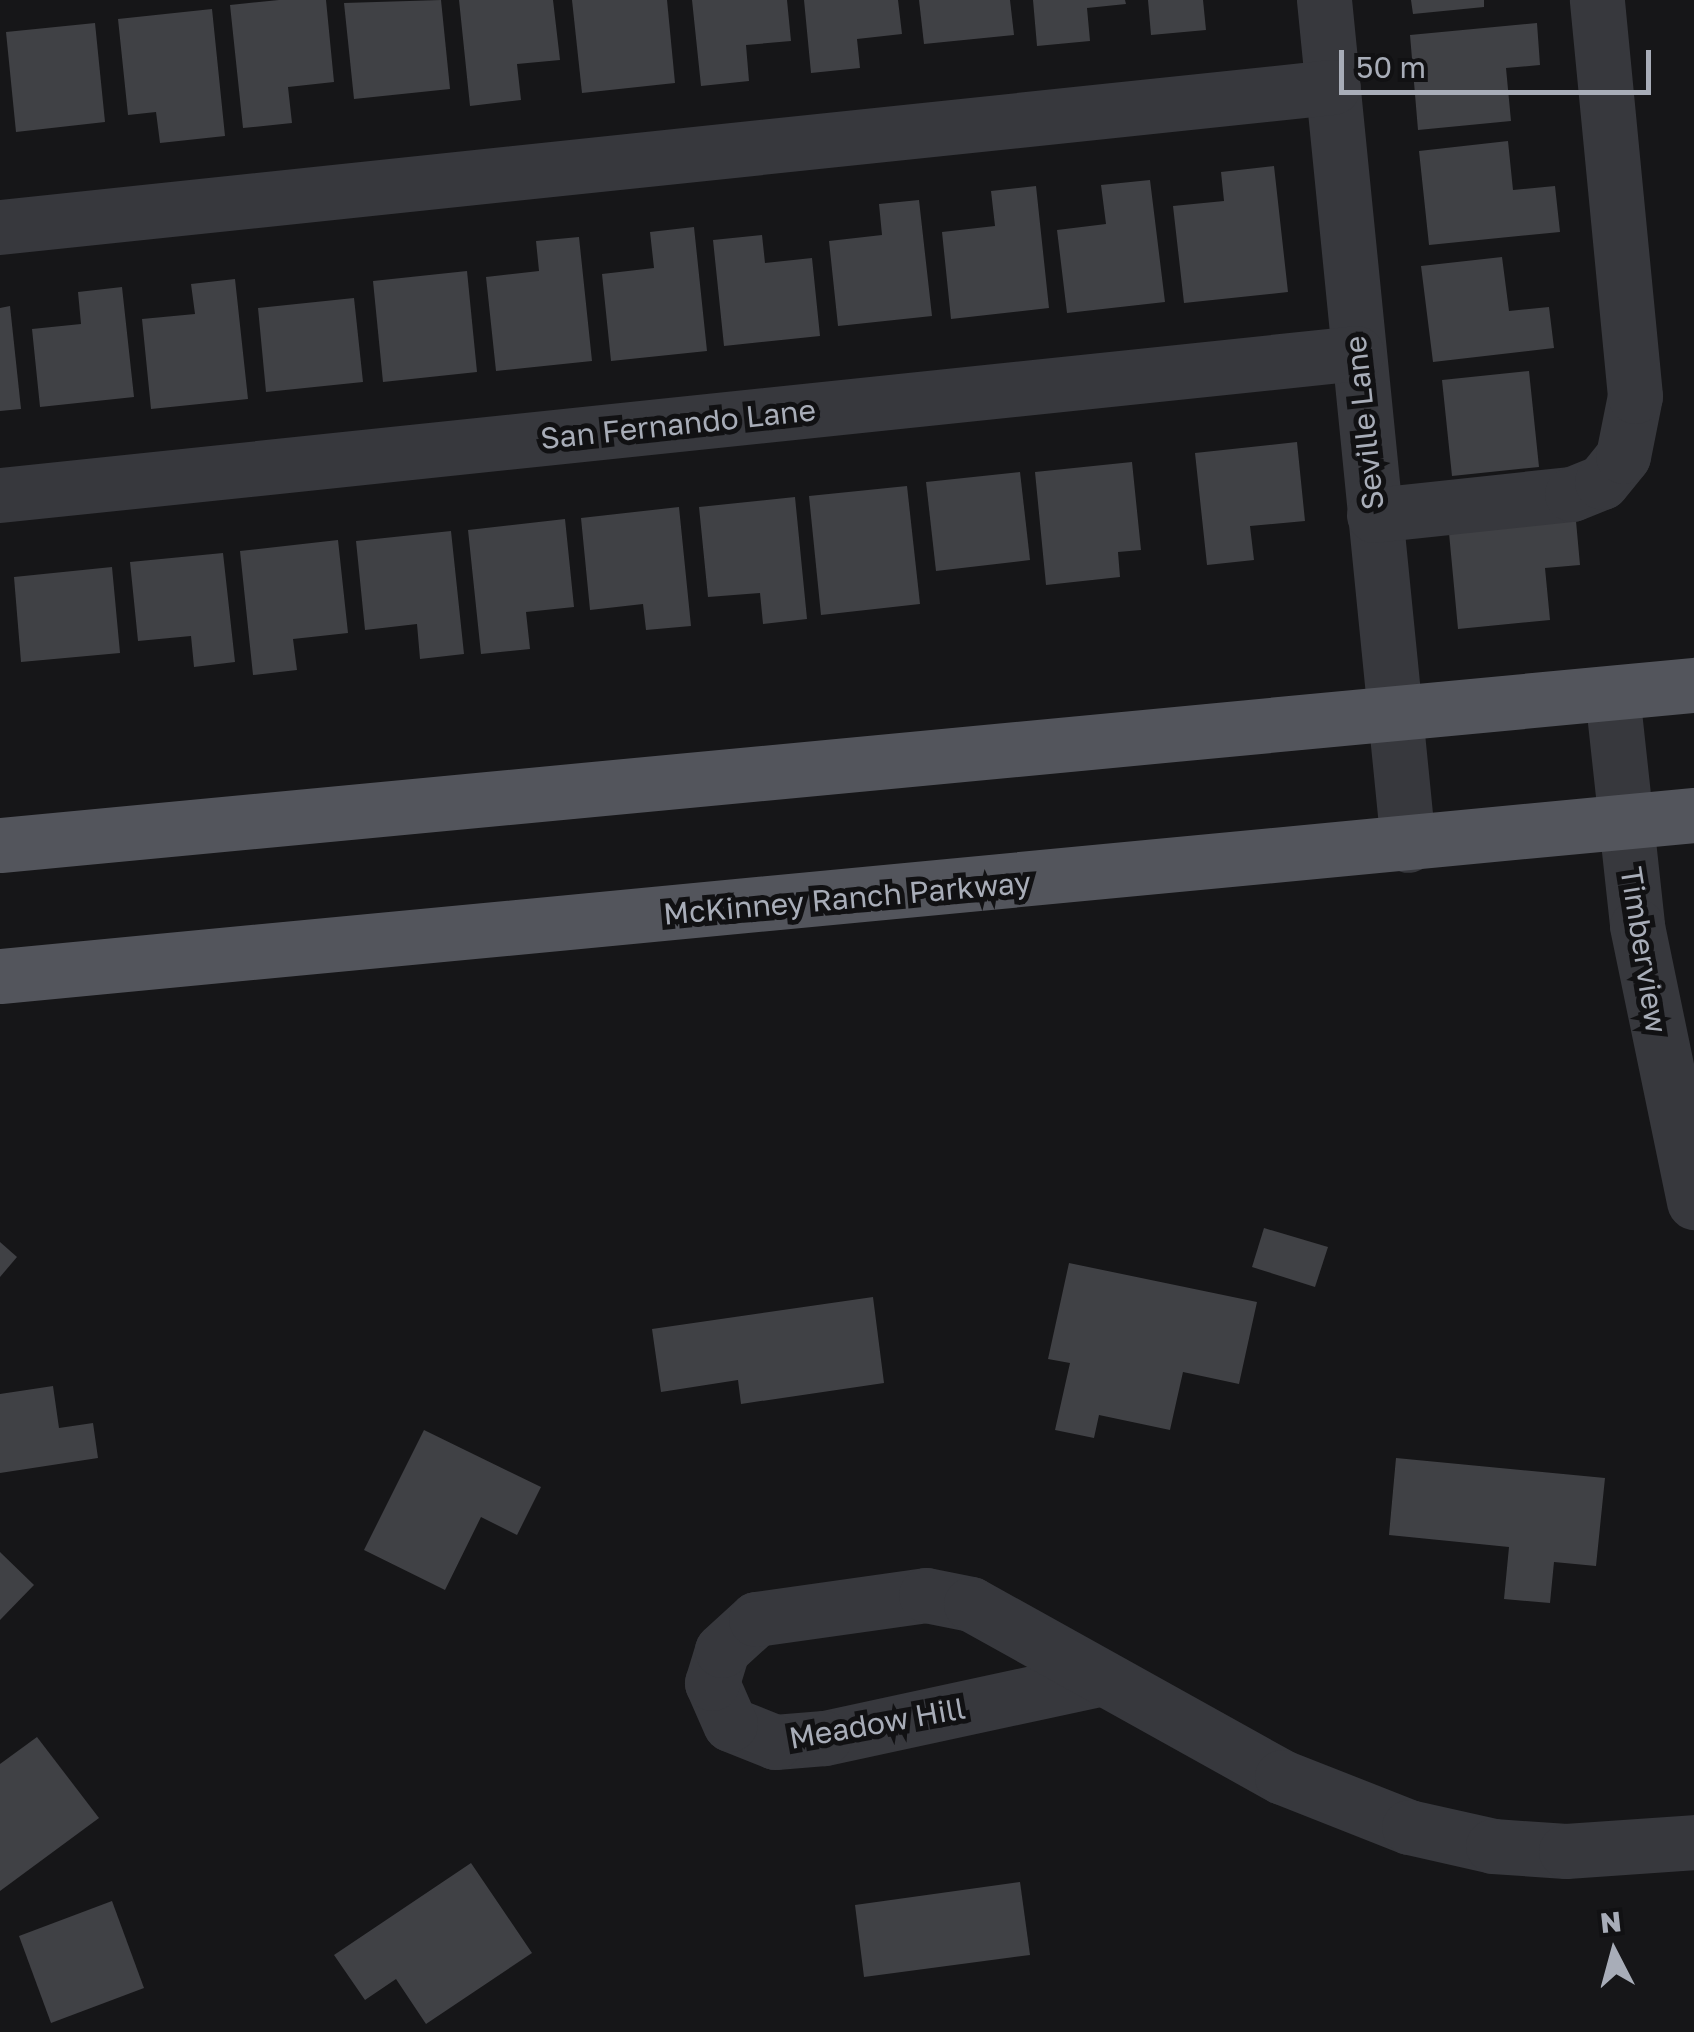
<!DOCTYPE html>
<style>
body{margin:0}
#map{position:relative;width:1694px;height:2032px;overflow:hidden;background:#161618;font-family:"Golos Text",sans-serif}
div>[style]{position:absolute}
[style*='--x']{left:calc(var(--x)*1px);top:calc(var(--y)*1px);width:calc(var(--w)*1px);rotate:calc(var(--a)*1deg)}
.building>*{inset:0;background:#404145}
.minor>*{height:55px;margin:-27.5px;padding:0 27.5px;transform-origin:27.5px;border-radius:27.5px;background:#37383d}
.major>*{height:55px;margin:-27.5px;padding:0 27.5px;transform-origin:27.5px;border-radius:27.5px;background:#53555c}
span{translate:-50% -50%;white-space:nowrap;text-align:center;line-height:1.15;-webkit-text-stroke:10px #111113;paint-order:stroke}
.street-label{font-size:30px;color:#a8adb8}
.north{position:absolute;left:1564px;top:1902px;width:100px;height:100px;-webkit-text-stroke:8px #111113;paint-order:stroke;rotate:354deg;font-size:28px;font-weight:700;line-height:40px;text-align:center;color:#a8adb8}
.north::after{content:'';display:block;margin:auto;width:35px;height:45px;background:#a8adb8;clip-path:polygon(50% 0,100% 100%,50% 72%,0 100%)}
.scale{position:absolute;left:1339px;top:50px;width:312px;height:45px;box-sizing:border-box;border:5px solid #a8adb8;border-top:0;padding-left:12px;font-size:30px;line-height:35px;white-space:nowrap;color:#a8adb8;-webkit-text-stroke:8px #111113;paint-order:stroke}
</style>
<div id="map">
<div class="building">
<div style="clip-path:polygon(279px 0,326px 0,334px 82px,288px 87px,292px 123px,243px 128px,230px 5px)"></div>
<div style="clip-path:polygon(441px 0,450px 89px,354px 99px,344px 3px)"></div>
<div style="clip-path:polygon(459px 0,553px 0,560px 60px,517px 64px,521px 100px,470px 106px)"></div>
<div style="clip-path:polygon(572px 0,667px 0,675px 83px,582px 93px)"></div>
<div style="clip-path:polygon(692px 0,787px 0,791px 41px,746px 45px,749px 81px,701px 86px)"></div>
<div style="clip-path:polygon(804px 0,898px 0,902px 34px,857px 39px,860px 68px,811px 73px)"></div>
<div style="clip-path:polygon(919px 0,1010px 0,1014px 35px,924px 44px)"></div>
<div style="clip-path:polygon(1033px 0,1125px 0,1126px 4px,1087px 8px,1090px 41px,1037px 46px)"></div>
<div style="clip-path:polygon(1148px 0,1203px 0,1206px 30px,1151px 35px)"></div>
<div style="clip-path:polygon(1411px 0,1484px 0,1484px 7px,1413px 14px)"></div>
<div style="clip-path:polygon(212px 9px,225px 136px,160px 143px,156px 112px,128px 115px,118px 19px)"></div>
<div style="clip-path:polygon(95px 23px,105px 122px,16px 132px,6px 32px)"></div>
<div style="clip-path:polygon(1537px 23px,1540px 65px,1506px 68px,1511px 121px,1418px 130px,1410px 35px)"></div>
<div style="clip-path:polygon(1508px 141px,1513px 190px,1555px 186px,1560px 232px,1429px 245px,1419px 151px)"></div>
<div style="clip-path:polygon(1274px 166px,1288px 292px,1184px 303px,1173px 206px,1224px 201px,1221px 172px)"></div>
<div style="clip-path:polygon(1150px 180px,1165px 302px,1067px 313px,1057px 230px,1106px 224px,1101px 185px)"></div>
<div style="clip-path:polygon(1036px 186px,1049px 308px,951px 319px,942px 232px,995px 226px,991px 191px)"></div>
<div style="clip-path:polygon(919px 200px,932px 316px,838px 326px,829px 241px,882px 235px,879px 204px)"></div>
<div style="clip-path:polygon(694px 227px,707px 351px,611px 361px,602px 274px,654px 268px,650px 232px)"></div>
<div style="clip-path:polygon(762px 235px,765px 263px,812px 258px,820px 336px,724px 346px,713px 240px)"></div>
<div style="clip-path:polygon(579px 237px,592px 361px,496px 371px,486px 277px,539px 271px,536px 241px)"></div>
<div style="clip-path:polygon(1502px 257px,1509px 311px,1549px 307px,1554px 348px,1433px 362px,1421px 266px)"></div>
<div style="clip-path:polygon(467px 271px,477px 372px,383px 382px,373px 281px)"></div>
<div style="clip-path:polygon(235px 279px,248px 399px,151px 409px,142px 319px,195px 314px,191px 284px)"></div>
<div style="clip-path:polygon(122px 287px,134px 397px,40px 407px,32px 329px,81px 324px,78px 292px)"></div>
<div style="clip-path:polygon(354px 298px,363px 382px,266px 392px,258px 308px)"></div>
<div style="clip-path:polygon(10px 306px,21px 409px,0 411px,0 308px)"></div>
<div style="clip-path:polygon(1529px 371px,1539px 467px,1452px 476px,1442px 380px)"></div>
<div style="clip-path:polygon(1297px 442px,1305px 521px,1250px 526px,1254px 560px,1207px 565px,1195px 453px)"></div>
<div style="clip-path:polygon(1132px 462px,1141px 550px,1118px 552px,1120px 577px,1046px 585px,1035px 472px)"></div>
<div style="clip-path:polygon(1020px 472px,1030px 560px,936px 571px,926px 482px)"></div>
<div style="clip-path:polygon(907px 486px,920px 604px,821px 615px,809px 496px)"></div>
<div style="clip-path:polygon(795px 497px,807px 619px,763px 624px,760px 593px,708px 597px,699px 507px)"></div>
<div style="clip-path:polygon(679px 507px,691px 626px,646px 630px,643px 604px,590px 610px,581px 518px)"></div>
<div style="clip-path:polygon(565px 519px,574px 607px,526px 612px,530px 649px,481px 654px,468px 530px)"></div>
<div style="clip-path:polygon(1576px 521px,1580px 565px,1545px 568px,1550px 620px,1458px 629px,1449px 533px)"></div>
<div style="clip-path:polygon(451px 531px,464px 654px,420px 659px,417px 624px,365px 630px,356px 541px)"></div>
<div style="clip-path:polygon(338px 540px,348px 633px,293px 639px,297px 670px,253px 675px,240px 551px)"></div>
<div style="clip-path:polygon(223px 553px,235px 662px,194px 667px,191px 636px,138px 641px,130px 562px)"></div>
<div style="clip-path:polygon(112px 567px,120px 653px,21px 662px,14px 577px)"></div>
<div style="clip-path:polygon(1264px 1228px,1328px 1247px,1315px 1287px,1252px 1267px)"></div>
<div style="clip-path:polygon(0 1242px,17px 1257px,0 1277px)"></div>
<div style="clip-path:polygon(1069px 1263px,1257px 1302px,1239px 1384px,1183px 1372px,1170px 1430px,1099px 1415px,1094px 1438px,1055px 1430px,1070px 1363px,1048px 1359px)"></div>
<div style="clip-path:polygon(873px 1297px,884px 1383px,741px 1404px,738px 1380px,661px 1392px,652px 1329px)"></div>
<div style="clip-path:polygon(53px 1386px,59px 1428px,93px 1423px,98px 1458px,0 1473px,0 1394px)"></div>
<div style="clip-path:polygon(424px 1430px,541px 1487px,517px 1535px,481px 1517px,445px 1590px,364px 1550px)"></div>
<div style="clip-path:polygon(1396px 1458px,1605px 1478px,1596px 1566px,1554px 1562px,1550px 1603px,1504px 1599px,1509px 1547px,1389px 1535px)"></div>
<div style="clip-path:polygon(0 1552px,34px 1585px,0 1620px)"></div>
<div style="clip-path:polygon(37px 1737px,99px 1818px,0 1891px,0 1764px)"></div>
<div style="clip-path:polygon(471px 1863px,532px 1953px,426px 2024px,396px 1979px,365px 2000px,334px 1955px)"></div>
<div style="clip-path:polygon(1020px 1882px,1030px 1955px,864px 1977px,855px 1905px)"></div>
<div style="clip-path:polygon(112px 1901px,144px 1988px,51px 2023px,19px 1936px)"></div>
</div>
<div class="minor">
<div style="--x:1324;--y:0;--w:849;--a:84.32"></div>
<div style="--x:0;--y:227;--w:1340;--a:-6"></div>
<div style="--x:0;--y:495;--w:1364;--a:-5.97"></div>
<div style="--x:1374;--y:515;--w:199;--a:-6.1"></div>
<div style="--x:1572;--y:494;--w:32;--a:-22"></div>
<div style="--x:1602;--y:482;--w:33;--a:-51"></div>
<div style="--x:1623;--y:456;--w:61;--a:-78.7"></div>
<div style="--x:1635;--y:396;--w:398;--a:-95.5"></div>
<div style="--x:1612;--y:694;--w:233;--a:83.8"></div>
<div style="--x:1637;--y:926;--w:282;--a:78.3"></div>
<div style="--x:1098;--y:1679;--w:280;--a:167.8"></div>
<div style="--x:824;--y:1738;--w:49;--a:175.3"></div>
<div style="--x:775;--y:1742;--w:48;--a:-158.2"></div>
<div style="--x:730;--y:1724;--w:45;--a:-113.7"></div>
<div style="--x:712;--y:1683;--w:34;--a:-73"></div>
<div style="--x:722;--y:1650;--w:46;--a:-42.4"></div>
<div style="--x:756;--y:1619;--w:172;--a:-8"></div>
<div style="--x:926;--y:1595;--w:46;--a:11.3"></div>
<div style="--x:971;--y:1604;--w:356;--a:29.1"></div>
<div style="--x:1282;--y:1777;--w:136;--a:21.5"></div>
<div style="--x:1409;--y:1827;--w:86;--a:12.7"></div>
<div style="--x:1493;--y:1846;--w:73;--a:3.9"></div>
<div style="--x:1566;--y:1851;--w:128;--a:-4"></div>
</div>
<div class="major">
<div style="--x:0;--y:845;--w:1702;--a:-5.4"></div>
<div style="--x:0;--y:976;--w:1702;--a:-5.43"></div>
</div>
<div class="street-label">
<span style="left:1364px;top:423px;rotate:-96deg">Seville Lane</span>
<span style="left:678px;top:424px;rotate:-6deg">San Fernando Lane</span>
<span style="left:847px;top:898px;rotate:-5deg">McKinney Ranch Parkway</span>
<span style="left:1644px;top:950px;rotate:81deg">Timberview</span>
<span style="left:877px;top:1723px;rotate:-10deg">Meadow Hill</span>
</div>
<div class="north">N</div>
<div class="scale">50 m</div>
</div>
